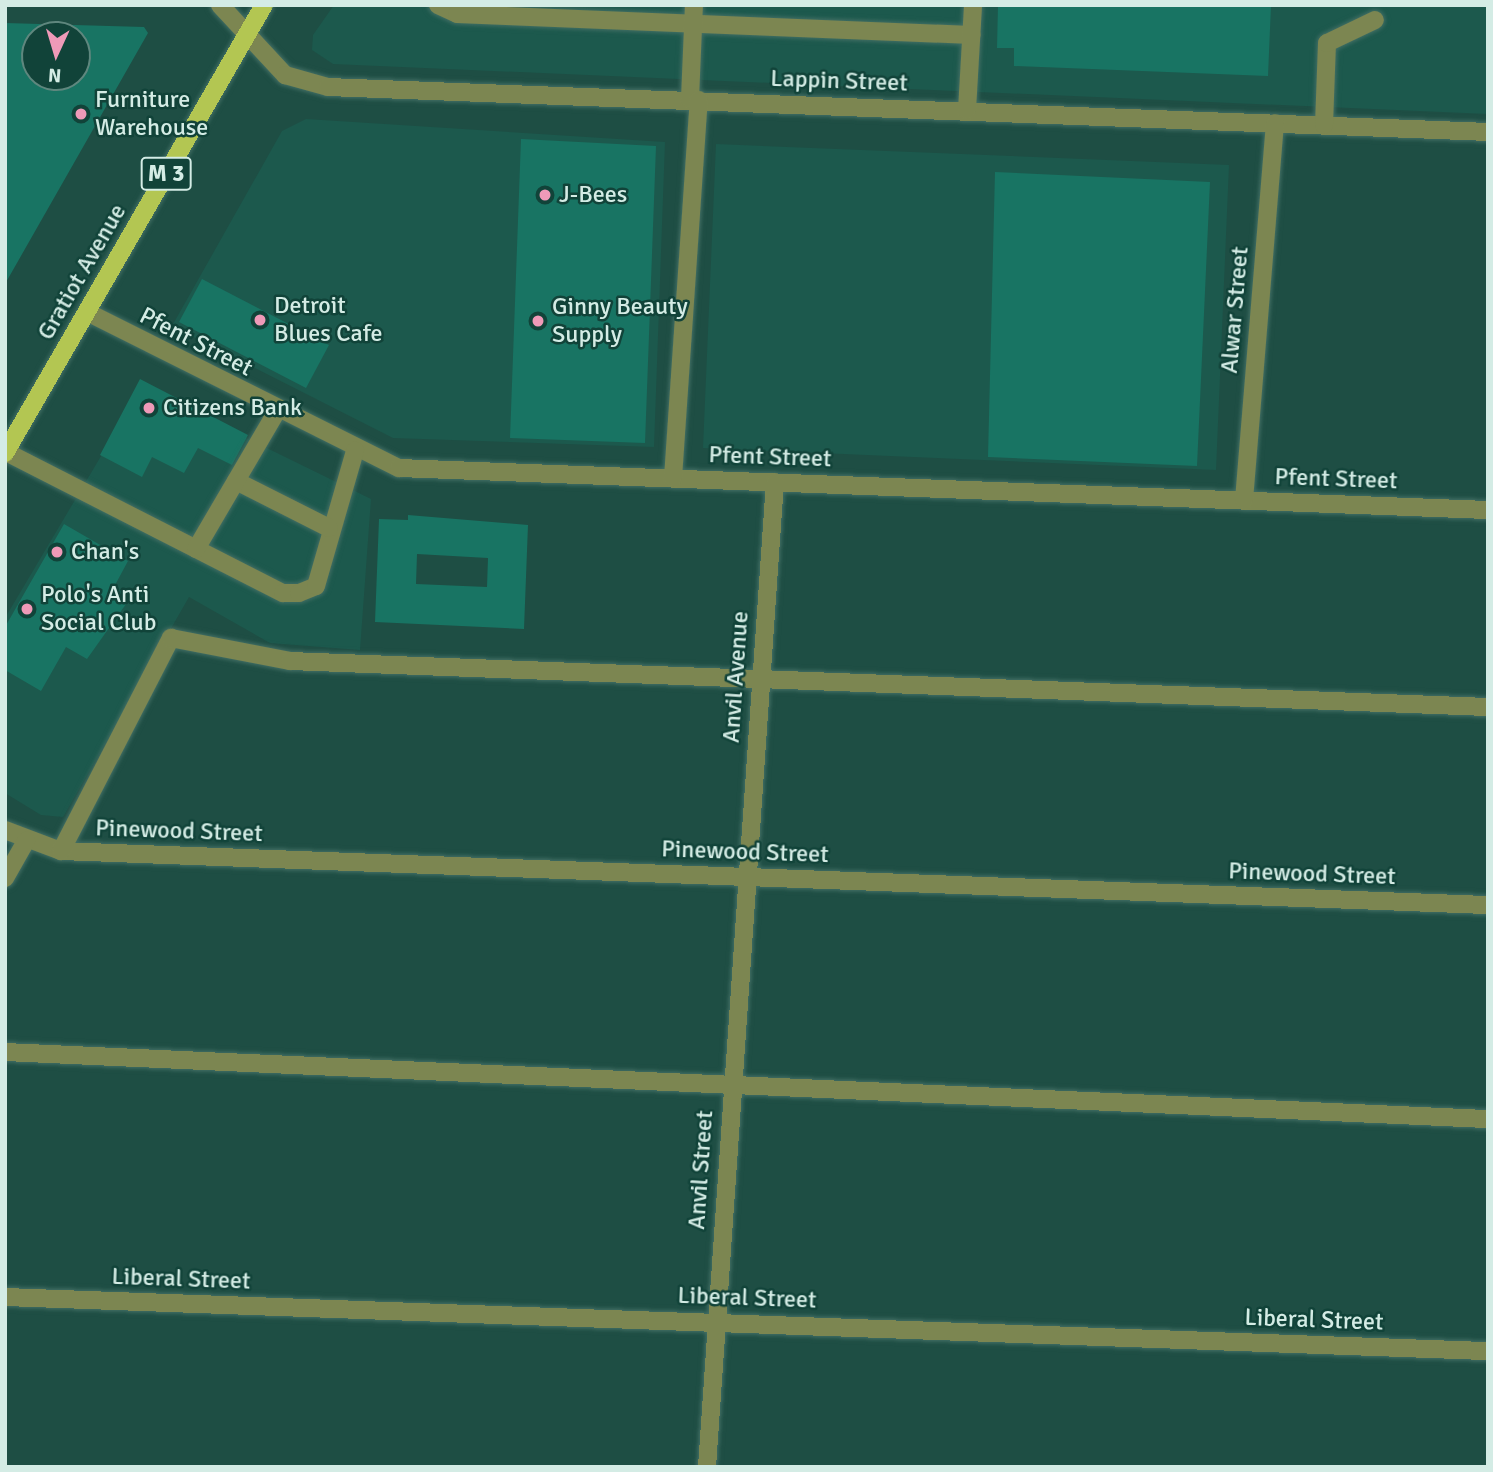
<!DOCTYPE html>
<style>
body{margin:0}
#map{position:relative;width:1493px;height:1472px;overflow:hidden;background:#1e4e44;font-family:Signika,sans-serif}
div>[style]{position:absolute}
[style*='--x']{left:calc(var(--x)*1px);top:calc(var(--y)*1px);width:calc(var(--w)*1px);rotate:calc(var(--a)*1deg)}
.built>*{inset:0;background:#1c594d}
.building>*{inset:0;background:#187463}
.roads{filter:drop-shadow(0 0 2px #426e64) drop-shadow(0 0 2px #426e64)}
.minor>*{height:18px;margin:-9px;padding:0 9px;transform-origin:9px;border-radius:9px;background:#7c8651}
.major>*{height:18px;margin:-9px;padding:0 9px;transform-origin:9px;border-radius:9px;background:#b3c652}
.dots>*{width:19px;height:19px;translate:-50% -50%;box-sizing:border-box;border:4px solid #114339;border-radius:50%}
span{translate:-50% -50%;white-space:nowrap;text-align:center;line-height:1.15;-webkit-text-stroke:5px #114339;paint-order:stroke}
.shield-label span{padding:2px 5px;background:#114339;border:2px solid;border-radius:5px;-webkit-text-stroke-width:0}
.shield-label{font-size:23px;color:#d4ece5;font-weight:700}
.street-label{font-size:24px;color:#d4ece5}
.poi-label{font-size:24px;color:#d4ece5}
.left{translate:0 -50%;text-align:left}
.frame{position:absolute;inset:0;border:7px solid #d4ece5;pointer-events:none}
.north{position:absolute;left:21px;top:21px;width:70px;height:70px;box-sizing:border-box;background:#114339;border:2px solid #5f877e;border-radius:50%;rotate:184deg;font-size:19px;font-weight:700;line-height:28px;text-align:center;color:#d4ece5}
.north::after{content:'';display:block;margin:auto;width:24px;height:32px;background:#ef9ab8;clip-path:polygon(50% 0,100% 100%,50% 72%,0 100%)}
</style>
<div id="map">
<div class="built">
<div style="clip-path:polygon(334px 5px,1488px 5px,1488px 114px,333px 64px,312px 50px,313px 35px)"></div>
<div style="clip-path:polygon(306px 119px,665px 142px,654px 447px,393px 438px,172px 326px,282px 131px)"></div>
<div style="clip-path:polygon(716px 144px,1229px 165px,1216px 470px,703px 448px)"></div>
<div style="clip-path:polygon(142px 387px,371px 499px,360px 650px,270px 643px,189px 597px,63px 817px,41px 815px,5px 793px,5px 618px)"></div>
</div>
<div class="building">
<div style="clip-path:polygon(998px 5px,1271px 5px,1268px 76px,1014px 66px,1014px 48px,997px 48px)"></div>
<div style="clip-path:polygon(evenodd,5px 23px,144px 27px,148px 33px,5px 284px,5px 23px,35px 35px,77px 35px,77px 77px,35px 77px,35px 35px)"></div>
<div style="clip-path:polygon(521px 139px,656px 146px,645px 443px,510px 438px)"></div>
<div style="clip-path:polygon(995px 172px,1210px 182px,1197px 466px,988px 457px)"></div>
<div style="clip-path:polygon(202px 279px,329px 345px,306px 388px,179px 322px)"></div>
<div style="clip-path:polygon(140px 379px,248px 435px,232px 465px,198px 448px,184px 473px,152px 457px,142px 477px,100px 455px)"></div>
<div style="clip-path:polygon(evenodd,408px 515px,528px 525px,524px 629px,375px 622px,379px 519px,408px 520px,408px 515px,417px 554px,488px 558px,487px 587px,416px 584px,417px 554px)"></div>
<div style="clip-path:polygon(64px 524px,128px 561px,114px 587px,131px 597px,87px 659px,66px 647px,41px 691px,5px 670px,5px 627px)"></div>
</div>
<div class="roads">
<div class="minor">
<div style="--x:220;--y:5;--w:96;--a:47.1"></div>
<div style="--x:285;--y:75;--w:45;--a:15.6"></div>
<div style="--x:328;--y:87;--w:1161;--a:2.22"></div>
<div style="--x:438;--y:5;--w:21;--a:25"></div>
<div style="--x:457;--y:14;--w:515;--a:2.34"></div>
<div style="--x:690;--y:99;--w:94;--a:-87.6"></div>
<div style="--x:967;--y:110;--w:105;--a:-86.7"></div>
<div style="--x:1324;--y:125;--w:82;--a:-87.9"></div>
<div style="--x:1327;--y:43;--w:53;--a:-25.6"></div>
<div style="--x:87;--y:312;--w:349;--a:26.6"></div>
<div style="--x:399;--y:468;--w:1090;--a:2.21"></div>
<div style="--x:6;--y:452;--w:311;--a:27"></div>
<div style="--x:283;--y:593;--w:16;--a:0"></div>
<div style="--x:299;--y:593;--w:18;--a:-22"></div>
<div style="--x:316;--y:586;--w:141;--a:-73.9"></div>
<div style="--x:673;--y:478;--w:379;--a:-86.1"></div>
<div style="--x:236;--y:481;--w:104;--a:26.8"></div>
<div style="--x:1244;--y:500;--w:378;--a:-85.3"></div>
<div style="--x:196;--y:549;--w:160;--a:-59.6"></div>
<div style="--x:5;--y:830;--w:60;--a:20.6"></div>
<div style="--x:61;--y:851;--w:1428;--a:2.17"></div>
<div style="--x:61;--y:851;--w:240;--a:-62.7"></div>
<div style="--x:171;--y:638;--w:121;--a:10.9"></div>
<div style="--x:290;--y:661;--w:1199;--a:2.2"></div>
<div style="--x:5;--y:878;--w:43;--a:-60.4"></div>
<div style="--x:5;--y:1052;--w:1485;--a:2.59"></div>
<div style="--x:5;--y:1297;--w:1484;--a:2.09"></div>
<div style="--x:707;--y:1467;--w:987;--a:-86.05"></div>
</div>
<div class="major">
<div style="--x:5;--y:453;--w:517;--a:-59.97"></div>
</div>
</div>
<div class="dots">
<div style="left:81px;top:114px;background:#ef9ab8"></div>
<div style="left:545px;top:195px;background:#ef9ab8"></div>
<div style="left:260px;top:320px;background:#ef9ab8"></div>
<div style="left:538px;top:321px;background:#ef9ab8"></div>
<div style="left:149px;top:408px;background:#ef9ab8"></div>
<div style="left:57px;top:552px;background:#ef9ab8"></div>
<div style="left:27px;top:609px;background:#ef9ab8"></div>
</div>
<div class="shield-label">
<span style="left:166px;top:174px">M 3</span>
</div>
<div class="street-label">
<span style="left:839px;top:81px;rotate:2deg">Lappin Street</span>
<span style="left:82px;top:272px;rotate:-60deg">Gratiot Avenue</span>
<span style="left:1235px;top:310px;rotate:-85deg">Alwar Street</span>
<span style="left:196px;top:342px;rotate:27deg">Pfent Street</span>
<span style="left:770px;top:457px;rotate:2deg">Pfent Street</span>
<span style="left:1336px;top:479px;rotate:2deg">Pfent Street</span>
<span style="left:736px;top:677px;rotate:-86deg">Anvil Avenue</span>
<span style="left:179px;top:831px;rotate:2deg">Pinewood Street</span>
<span style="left:745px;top:852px;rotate:2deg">Pinewood Street</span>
<span style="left:1312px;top:874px;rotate:2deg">Pinewood Street</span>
<span style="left:701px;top:1170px;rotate:-86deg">Anvil Street</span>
<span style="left:181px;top:1279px;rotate:2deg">Liberal Street</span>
<span style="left:747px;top:1298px;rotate:2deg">Liberal Street</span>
<span style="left:1314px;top:1320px;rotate:2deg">Liberal Street</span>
</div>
<div class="poi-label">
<span class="left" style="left:95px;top:114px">Furniture<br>Warehouse</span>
<span class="left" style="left:559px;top:195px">J-Bees</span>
<span class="left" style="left:274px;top:320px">Detroit<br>Blues Cafe</span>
<span class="left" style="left:552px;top:321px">Ginny Beauty<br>Supply</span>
<span class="left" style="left:163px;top:408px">Citizens Bank</span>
<span class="left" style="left:71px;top:552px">Chan's</span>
<span class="left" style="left:41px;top:609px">Polo's Anti<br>Social Club</span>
</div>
<div class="frame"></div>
<div class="north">N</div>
</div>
